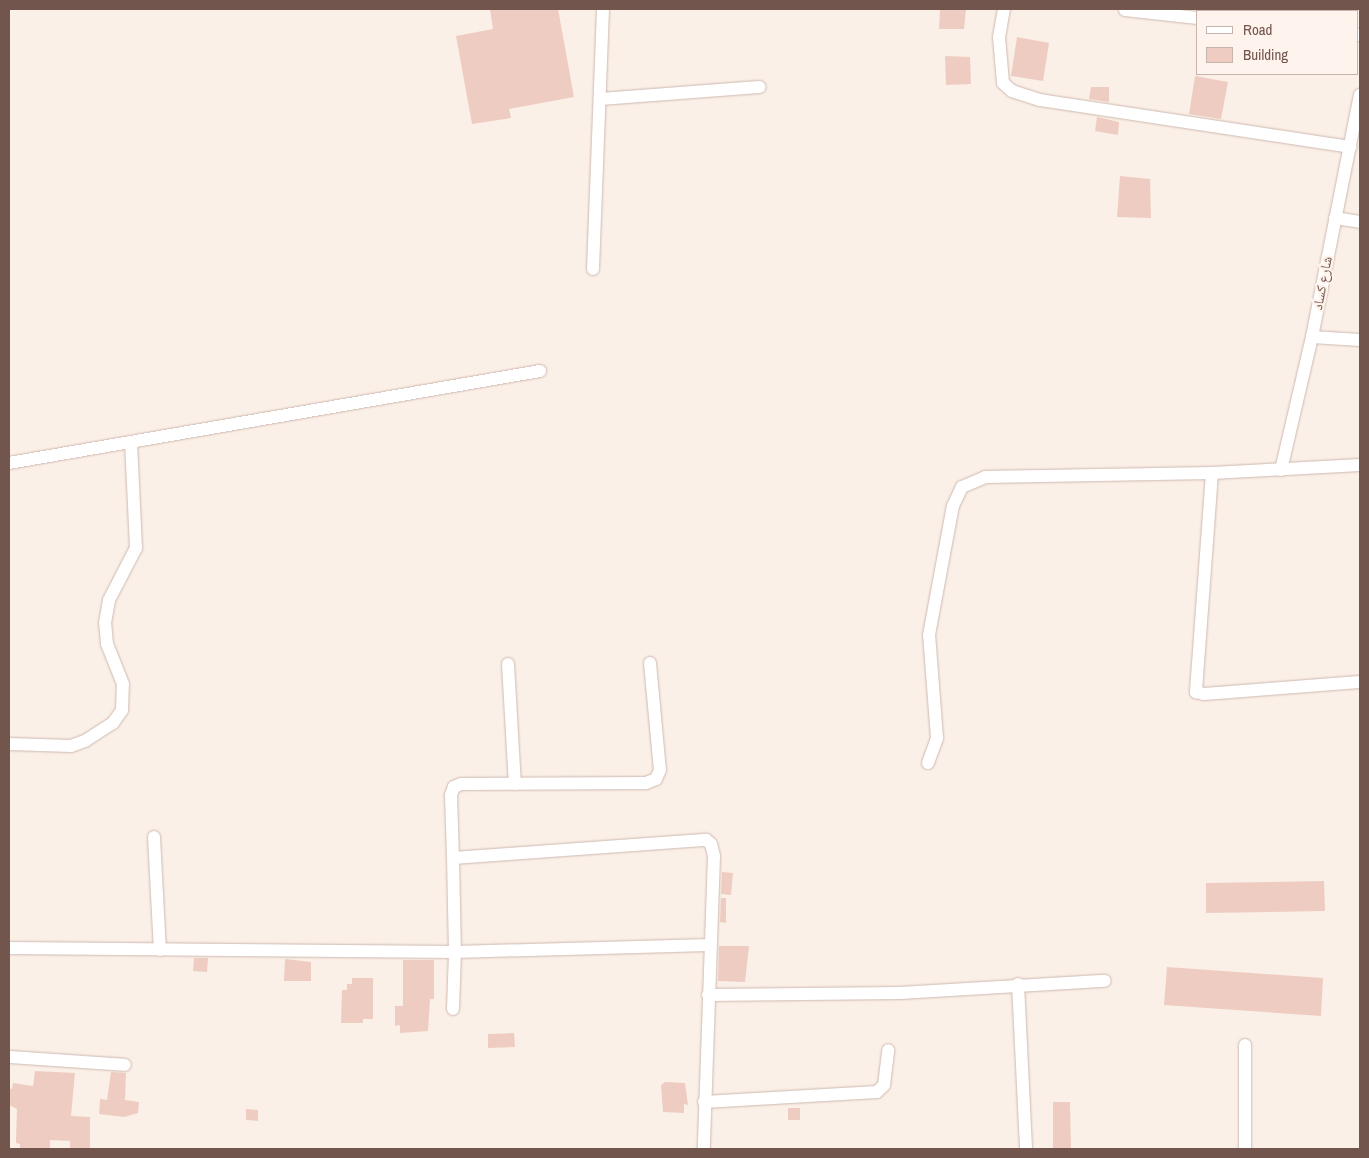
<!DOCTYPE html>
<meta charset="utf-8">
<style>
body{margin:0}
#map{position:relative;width:1369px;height:1158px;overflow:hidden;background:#fbf0e7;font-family:"Archivo Narrow","Noto Naskh Arabic",sans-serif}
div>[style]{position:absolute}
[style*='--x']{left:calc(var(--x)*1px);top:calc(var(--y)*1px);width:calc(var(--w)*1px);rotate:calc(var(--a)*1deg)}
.building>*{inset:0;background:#eeccc1}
.roads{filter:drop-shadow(0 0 1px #ceb9b1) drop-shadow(0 0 1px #ceb9b1)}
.street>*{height:12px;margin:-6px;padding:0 6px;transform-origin:6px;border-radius:6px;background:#fff}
span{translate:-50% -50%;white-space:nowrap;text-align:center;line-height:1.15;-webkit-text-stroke:4.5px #fef4ed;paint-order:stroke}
.street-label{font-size:14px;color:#72554d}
.frame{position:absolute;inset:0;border:10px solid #72554d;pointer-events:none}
.legend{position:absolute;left:1196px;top:10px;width:162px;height:65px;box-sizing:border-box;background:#fef4ed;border:1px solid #c6b4ad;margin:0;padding:6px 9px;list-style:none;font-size:15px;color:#72554d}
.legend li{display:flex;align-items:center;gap:10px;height:25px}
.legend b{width:25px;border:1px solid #c6b4ad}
</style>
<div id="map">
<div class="building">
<div style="clip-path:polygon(490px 9px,558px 9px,574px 97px,509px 109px,511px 118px,472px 124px,456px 36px,493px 29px)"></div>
<div style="clip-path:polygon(940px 9px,966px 9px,964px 29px,939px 29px)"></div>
<div style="clip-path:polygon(1017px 37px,1049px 43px,1043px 81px,1011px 76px)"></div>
<div style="clip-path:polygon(945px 56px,970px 57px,971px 84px,946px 85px)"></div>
<div style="clip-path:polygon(1195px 76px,1228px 82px,1221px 119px,1189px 114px)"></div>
<div style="clip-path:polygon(1091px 87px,1109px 87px,1109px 102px,1089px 99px)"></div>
<div style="clip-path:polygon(1097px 117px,1119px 122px,1118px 135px,1095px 131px)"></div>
<div style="clip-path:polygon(1120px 176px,1150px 179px,1151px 218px,1117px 217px)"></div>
<div style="clip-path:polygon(722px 872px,733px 873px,731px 895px,721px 894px)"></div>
<div style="clip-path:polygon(1324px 881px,1325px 911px,1206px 913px,1206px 883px)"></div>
<div style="clip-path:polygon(721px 898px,726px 898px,726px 923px,720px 922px)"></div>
<div style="clip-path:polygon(719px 946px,749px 946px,745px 982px,718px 981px)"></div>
<div style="clip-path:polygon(194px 958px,208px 958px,207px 972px,193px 971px)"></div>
<div style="clip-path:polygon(285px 959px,311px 962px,311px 981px,284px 981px)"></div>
<div style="clip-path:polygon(403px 960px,434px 960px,434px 999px,430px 999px,428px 1031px,400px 1033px,400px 1025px,395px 1026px,395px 1006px,403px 1006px)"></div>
<div style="clip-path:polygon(1167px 967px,1323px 978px,1321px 1016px,1164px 1005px)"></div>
<div style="clip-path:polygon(352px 978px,373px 978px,373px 1019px,363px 1019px,363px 1023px,341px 1023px,342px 990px,347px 990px,347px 984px,352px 984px)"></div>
<div style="clip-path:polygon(514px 1033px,515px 1047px,488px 1048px,488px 1034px)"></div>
<div style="clip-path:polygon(35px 1071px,75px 1073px,71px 1116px,90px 1117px,90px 1149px,70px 1149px,70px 1141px,50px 1140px,50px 1149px,20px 1149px,20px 1144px,16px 1143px,17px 1109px,9px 1105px,9px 1088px,12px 1089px,13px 1083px,33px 1086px)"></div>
<div style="clip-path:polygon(111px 1072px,126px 1073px,125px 1100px,139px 1102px,138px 1113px,124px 1117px,99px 1114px,100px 1099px,107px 1100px)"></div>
<div style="clip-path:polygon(665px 1082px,685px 1083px,688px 1105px,684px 1104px,684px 1113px,663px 1112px,661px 1085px)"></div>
<div style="clip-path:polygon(1053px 1102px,1070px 1102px,1071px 1149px,1053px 1149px)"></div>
<div style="clip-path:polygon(788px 1108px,800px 1108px,800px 1120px,788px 1120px)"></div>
<div style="clip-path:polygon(246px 1109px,258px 1110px,258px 1121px,246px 1120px)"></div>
</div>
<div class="roads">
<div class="street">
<div style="--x:1004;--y:9;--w:28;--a:100"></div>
<div style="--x:999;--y:37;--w:46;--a:85"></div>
<div style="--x:1003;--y:83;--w:12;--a:42"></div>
<div style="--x:1012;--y:91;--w:29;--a:18"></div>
<div style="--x:1040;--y:100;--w:314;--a:8.6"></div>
<div style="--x:1125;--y:10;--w:73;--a:6.3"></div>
<div style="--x:1358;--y:35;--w:2;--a:0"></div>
<div style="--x:600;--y:99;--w:160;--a:-4.3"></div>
<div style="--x:1335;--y:218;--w:25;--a:9"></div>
<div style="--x:593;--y:269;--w:260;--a:-87.8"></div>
<div style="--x:1312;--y:337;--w:48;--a:3.6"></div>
<div style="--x:9;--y:463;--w:539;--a:-9.83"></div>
<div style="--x:1281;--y:470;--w:137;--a:-76.9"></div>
<div style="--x:1312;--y:337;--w:247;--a:-78.8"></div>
<div style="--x:1212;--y:473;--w:220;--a:94.2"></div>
<div style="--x:1196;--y:692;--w:8;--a:14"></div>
<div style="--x:1204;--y:694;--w:156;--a:-4.4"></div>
<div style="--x:650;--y:663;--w:107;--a:84.7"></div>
<div style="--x:660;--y:770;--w:10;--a:114"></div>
<div style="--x:656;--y:779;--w:11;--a:158"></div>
<div style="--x:646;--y:783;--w:185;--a:179.7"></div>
<div style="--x:461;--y:784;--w:8;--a:157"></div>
<div style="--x:454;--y:787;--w:9;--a:111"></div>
<div style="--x:451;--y:795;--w:63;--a:88.2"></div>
<div style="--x:453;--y:858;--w:254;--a:-4.1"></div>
<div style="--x:706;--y:840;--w:6;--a:39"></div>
<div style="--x:711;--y:844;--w:12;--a:76"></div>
<div style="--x:714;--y:856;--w:293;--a:92"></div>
<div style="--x:508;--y:664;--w:120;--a:86.7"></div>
<div style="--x:9;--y:744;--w:62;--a:1.8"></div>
<div style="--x:71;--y:746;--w:15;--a:-20"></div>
<div style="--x:85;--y:741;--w:33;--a:-33"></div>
<div style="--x:113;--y:723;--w:16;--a:-55"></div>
<div style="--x:122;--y:710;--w:26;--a:-88"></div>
<div style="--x:123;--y:684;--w:43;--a:-111.8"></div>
<div style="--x:107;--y:644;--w:21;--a:-95"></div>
<div style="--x:105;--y:623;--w:23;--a:-80"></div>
<div style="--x:109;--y:600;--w:59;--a:-62.6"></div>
<div style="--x:136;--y:548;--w:106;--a:-92.7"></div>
<div style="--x:928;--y:763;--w:27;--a:-70"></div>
<div style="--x:937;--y:738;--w:103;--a:-94.4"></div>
<div style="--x:929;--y:635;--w:131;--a:-79.5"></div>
<div style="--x:953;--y:506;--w:21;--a:-65"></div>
<div style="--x:962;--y:487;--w:25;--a:-23"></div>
<div style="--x:985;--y:477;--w:227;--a:-1"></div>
<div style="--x:1212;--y:473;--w:148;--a:-3.1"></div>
<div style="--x:154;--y:837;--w:113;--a:87"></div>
<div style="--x:453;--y:858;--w:94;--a:88.8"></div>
<div style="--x:455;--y:952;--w:254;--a:-1.6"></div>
<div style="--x:9;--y:948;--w:446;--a:0.5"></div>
<div style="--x:455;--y:952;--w:57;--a:92"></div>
<div style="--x:1018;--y:984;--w:165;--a:87.2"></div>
<div style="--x:708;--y:995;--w:192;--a:-0.6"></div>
<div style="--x:900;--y:993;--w:205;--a:-3.4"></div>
<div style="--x:9;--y:1057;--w:116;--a:3.9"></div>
<div style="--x:704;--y:1102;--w:173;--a:-3.3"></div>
<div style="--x:877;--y:1092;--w:10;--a:-45"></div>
<div style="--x:884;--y:1085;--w:35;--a:-83"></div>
<div style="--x:1245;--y:1149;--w:104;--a:-90"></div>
</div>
</div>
<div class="street-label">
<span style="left:1322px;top:283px;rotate:-79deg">شارع كساد</span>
</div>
<div class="frame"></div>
<ul class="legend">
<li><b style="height:6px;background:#fff"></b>Road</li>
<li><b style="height:14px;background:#eeccc1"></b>Building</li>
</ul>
</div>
